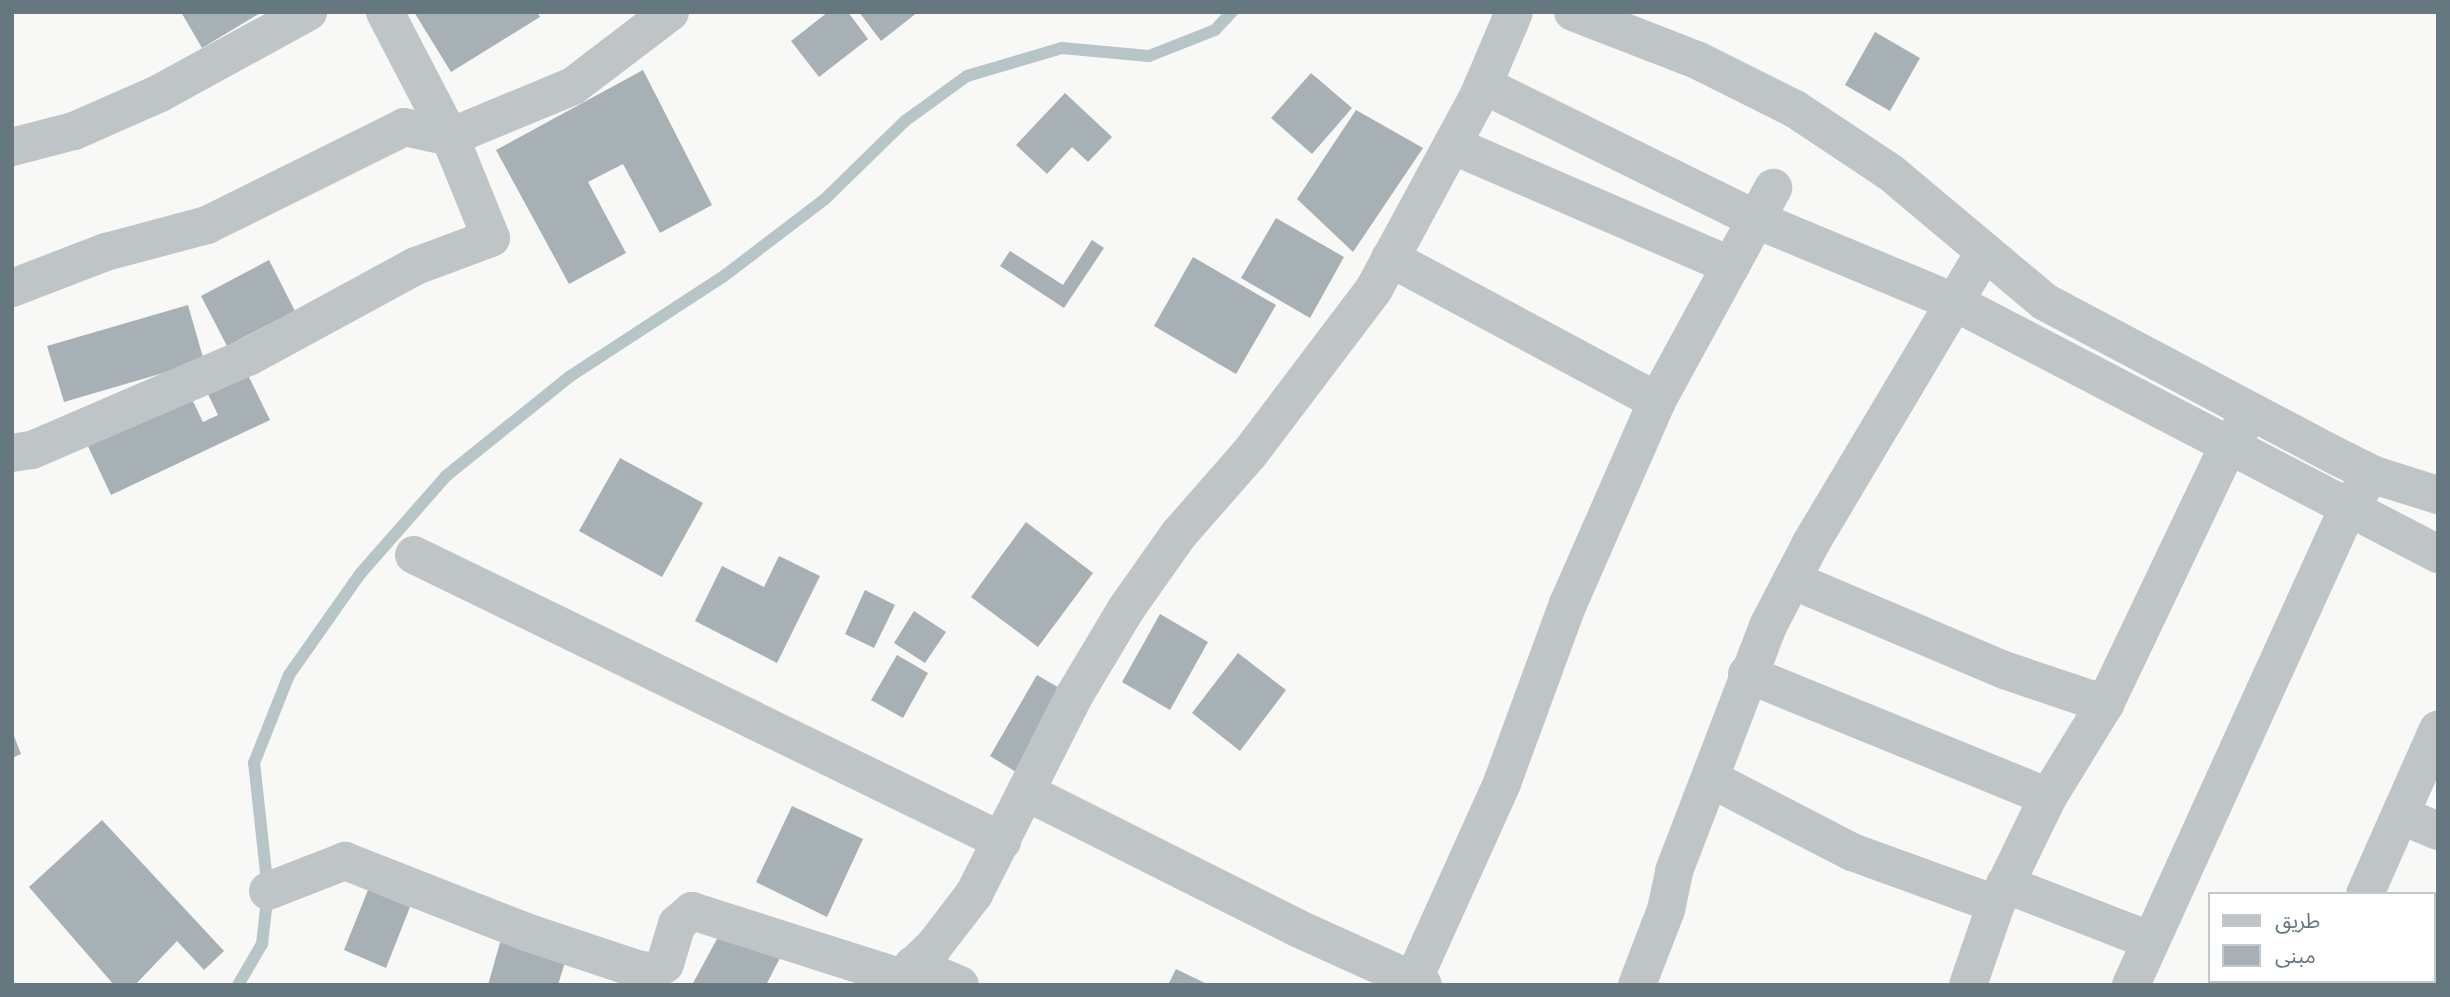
<!DOCTYPE html>
<meta charset="utf-8">
<style>
body{margin:0}
#map{position:relative;width:2450px;height:997px;overflow:hidden;background:#f8f8f6;font-family:"Source Sans 3","Noto Sans Arabic",sans-serif}
div>[style]{position:absolute}
[style*='--x']{left:calc(var(--x)*1px);top:calc(var(--y)*1px);width:calc(var(--w)*1px);rotate:calc(var(--a)*1deg)}
.stream>*{height:12px;margin:-6px;padding:0 6px;transform-origin:6px;border-radius:6px;background:#b8c5c8}
.building>*{inset:0;background:#a7b1b5}
.minor>*{height:38px;margin:-19px;padding:0 19px;transform-origin:19px;border-radius:19px;background:#bfc5c7}
span{translate:-50% -50%;white-space:nowrap;text-align:center;line-height:1.15;-webkit-text-stroke:7px #fff;paint-order:stroke}
.frame{position:absolute;inset:0;border:14px solid #65777f;pointer-events:none}
.legend{position:absolute;left:2208px;top:892px;width:228px;height:91px;box-sizing:border-box;background:#fff;border:2px solid #c1c9cc;margin:0;padding:9px 12px;list-style:none;font-size:21px;color:#65777f}
.legend li{display:flex;align-items:center;gap:14px;height:35px}
.legend b{width:35px;border:2px solid #c1c9cc}
</style>
<div id="map">
<div class="stream">
<div style="--x:238;--y:985;--w:48;--a:-59.7"></div>
<div style="--x:262;--y:944;--w:53;--a:-83.5"></div>
<div style="--x:268;--y:891;--w:129;--a:-96.2"></div>
<div style="--x:254;--y:763;--w:95;--a:-68.3"></div>
<div style="--x:289;--y:675;--w:123;--a:-54.9"></div>
<div style="--x:360;--y:574;--w:130;--a:-48.7"></div>
<div style="--x:446;--y:476;--w:158;--a:-38.8"></div>
<div style="--x:569;--y:377;--w:185;--a:-33.1"></div>
<div style="--x:724;--y:276;--w:127;--a:-37.3"></div>
<div style="--x:825;--y:199;--w:112;--a:-44.3"></div>
<div style="--x:905;--y:121;--w:77;--a:-36"></div>
<div style="--x:967;--y:76;--w:99;--a:-16.4"></div>
<div style="--x:1062;--y:48;--w:87;--a:5.3"></div>
<div style="--x:1149;--y:56;--w:71;--a:-21.5"></div>
<div style="--x:1215;--y:30;--w:25;--a:-47"></div>
</div>
<div class="building">
<div style="clip-path:polygon(181px 12px,262px 12px,202px 48px)"></div>
<div style="clip-path:polygon(414px 12px,537px 12px,540px 17px,451px 72px)"></div>
<div style="clip-path:polygon(828px 12px,848px 12px,868px 39px,819px 77px,791px 41px)"></div>
<div style="clip-path:polygon(859px 12px,918px 12px,881px 41px)"></div>
<div style="clip-path:polygon(1875px 32px,1920px 58px,1890px 111px,1845px 85px)"></div>
<div style="clip-path:polygon(643px 70px,712px 205px,660px 233px,623px 164px,588px 182px,626px 253px,569px 284px,496px 150px)"></div>
<div style="clip-path:polygon(1311px 73px,1352px 108px,1312px 154px,1271px 118px)"></div>
<div style="clip-path:polygon(1065px 93px,1112px 137px,1088px 162px,1072px 147px,1047px 174px,1016px 145px)"></div>
<div style="clip-path:polygon(1356px 110px,1423px 148px,1353px 252px,1297px 199px)"></div>
<div style="clip-path:polygon(1276px 218px,1344px 257px,1310px 318px,1241px 278px)"></div>
<div style="clip-path:polygon(1092px 240px,1104px 248px,1064px 308px,1000px 266px,1010px 251px,1063px 285px)"></div>
<div style="clip-path:polygon(1193px 257px,1276px 305px,1236px 374px,1154px 326px)"></div>
<div style="clip-path:polygon(269px 260px,295px 311px,227px 346px,201px 296px)"></div>
<div style="clip-path:polygon(188px 305px,204px 361px,64px 402px,47px 346px)"></div>
<div style="clip-path:polygon(247px 373px,270px 420px,111px 495px,86px 442px,189px 393px,203px 422px,218px 415px,207px 392px)"></div>
<div style="clip-path:polygon(620px 458px,703px 503px,662px 577px,579px 531px)"></div>
<div style="clip-path:polygon(1026px 522px,1093px 573px,1038px 647px,971px 597px)"></div>
<div style="clip-path:polygon(779px 556px,820px 576px,777px 663px,695px 621px,722px 566px,764px 587px)"></div>
<div style="clip-path:polygon(865px 590px,895px 605px,874px 648px,845px 634px)"></div>
<div style="clip-path:polygon(914px 611px,946px 632px,925px 663px,894px 643px)"></div>
<div style="clip-path:polygon(1160px 614px,1208px 642px,1170px 710px,1122px 682px)"></div>
<div style="clip-path:polygon(1238px 653px,1286px 690px,1240px 751px,1192px 713px)"></div>
<div style="clip-path:polygon(897px 655px,928px 673px,903px 718px,871px 700px)"></div>
<div style="clip-path:polygon(1037px 675px,1068px 693px,1021px 775px,990px 756px)"></div>
<div style="clip-path:polygon(12px 731px,21px 754px,12px 758px)"></div>
<div style="clip-path:polygon(792px 806px,863px 839px,827px 917px,756px 882px)"></div>
<div style="clip-path:polygon(102px 820px,224px 951px,204px 970px,177px 941px,135px 985px,114px 985px,29px 887px)"></div>
<div style="clip-path:polygon(368px 890px,410px 907px,386px 968px,344px 950px)"></div>
<div style="clip-path:polygon(724px 926px,781px 956px,766px 985px,692px 985px)"></div>
<div style="clip-path:polygon(501px 939px,566px 959px,558px 985px,488px 985px)"></div>
<div style="clip-path:polygon(1176px 969px,1209px 985px,1168px 985px)"></div>
</div>
<div class="minor">
<div style="--x:1573;--y:12;--w:133;--a:21.2"></div>
<div style="--x:1697;--y:60;--w:110;--a:26.6"></div>
<div style="--x:1795;--y:109;--w:114;--a:33.6"></div>
<div style="--x:1890;--y:172;--w:202;--a:40"></div>
<div style="--x:2045;--y:302;--w:329;--a:27.9"></div>
<div style="--x:2336;--y:456;--w:42;--a:26.6"></div>
<div style="--x:2374;--y:475;--w:67;--a:17.4"></div>
<div style="--x:1483;--y:85;--w:305;--a:26.2"></div>
<div style="--x:1757;--y:220;--w:213;--a:22.6"></div>
<div style="--x:1954;--y:302;--w:546;--a:27.5"></div>
<div style="--x:1452;--y:145;--w:304;--a:23.4"></div>
<div style="--x:12;--y:147;--w:64;--a:-14.5"></div>
<div style="--x:74;--y:131;--w:94;--a:-23.8"></div>
<div style="--x:160;--y:93;--w:169;--a:-28.7"></div>
<div style="--x:1390;--y:258;--w:303;--a:28.2"></div>
<div style="--x:12;--y:288;--w:101;--a:-21"></div>
<div style="--x:106;--y:252;--w:105;--a:-15"></div>
<div style="--x:207;--y:225;--w:220;--a:-26.4"></div>
<div style="--x:404;--y:127;--w:47;--a:12.3"></div>
<div style="--x:450;--y:137;--w:133;--a:-22.5"></div>
<div style="--x:573;--y:86;--w:122;--a:-37.3"></div>
<div style="--x:12;--y:453;--w:20;--a:-9"></div>
<div style="--x:32;--y:450;--w:237;--a:-23.3"></div>
<div style="--x:250;--y:356;--w:189;--a:-28.5"></div>
<div style="--x:416;--y:266;--w:80;--a:-20.5"></div>
<div style="--x:491;--y:238;--w:109;--a:-112.1"></div>
<div style="--x:450;--y:137;--w:141;--a:-117.5"></div>
<div style="--x:414;--y:555;--w:654;--a:25.94"></div>
<div style="--x:1792;--y:580;--w:230;--a:23"></div>
<div style="--x:2004;--y:670;--w:107;--a:18.6"></div>
<div style="--x:1747;--y:674;--w:325;--a:22.2"></div>
<div style="--x:1711;--y:779;--w:159;--a:27.4"></div>
<div style="--x:1852;--y:852;--w:153;--a:19.9"></div>
<div style="--x:1026;--y:792;--w:303;--a:26.6"></div>
<div style="--x:1297;--y:928;--w:138;--a:24.3"></div>
<div style="--x:2400;--y:815;--w:41;--a:22.8"></div>
<div style="--x:2005;--y:884;--w:155;--a:21.3"></div>
<div style="--x:268;--y:891;--w:83;--a:-21.3"></div>
<div style="--x:345;--y:861;--w:194;--a:21.4"></div>
<div style="--x:526;--y:932;--w:117;--a:18.4"></div>
<div style="--x:637;--y:969;--w:15;--a:11"></div>
<div style="--x:652;--y:972;--w:15;--a:-32"></div>
<div style="--x:665;--y:964;--w:42;--a:-73.3"></div>
<div style="--x:677;--y:924;--w:20;--a:-41"></div>
<div style="--x:692;--y:911;--w:217;--a:17.7"></div>
<div style="--x:2365;--y:894;--w:180;--a:-66.1"></div>
<div style="--x:913;--y:965;--w:51;--a:23.1"></div>
<div style="--x:894;--y:985;--w:56;--a:-44.3"></div>
<div style="--x:934;--y:946;--w:66;--a:-52.4"></div>
<div style="--x:974;--y:894;--w:222;--a:-63.2"></div>
<div style="--x:1074;--y:696;--w:101;--a:-59.1"></div>
<div style="--x:1126;--y:609;--w:92;--a:-54.8"></div>
<div style="--x:1179;--y:534;--w:108;--a:-48.8"></div>
<div style="--x:1250;--y:453;--w:206;--a:-52.9"></div>
<div style="--x:1374;--y:289;--w:218;--a:-61.6"></div>
<div style="--x:1478;--y:97;--w:92;--a:-67"></div>
<div style="--x:1411;--y:985;--w:222;--a:-65.7"></div>
<div style="--x:1502;--y:783;--w:191;--a:-69.8"></div>
<div style="--x:1568;--y:604;--w:222;--a:-66.3"></div>
<div style="--x:1657;--y:401;--w:243;--a:-61.4"></div>
<div style="--x:1637;--y:985;--w:80;--a:-68.9"></div>
<div style="--x:1666;--y:910;--w:40;--a:-78"></div>
<div style="--x:1674;--y:871;--w:262;--a:-69"></div>
<div style="--x:1768;--y:626;--w:93;--a:-62.6"></div>
<div style="--x:1811;--y:543;--w:336;--a:-59.2"></div>
<div style="--x:1968;--y:985;--w:86;--a:-70.9"></div>
<div style="--x:1996;--y:904;--w:119;--a:-64.1"></div>
<div style="--x:2048;--y:797;--w:109;--a:-58.5"></div>
<div style="--x:2105;--y:704;--w:288;--a:-64.5"></div>
<div style="--x:2229;--y:444;--w:24;--a:-54"></div>
<div style="--x:2131;--y:985;--w:524;--a:-65.54"></div>
<div style="--x:2348;--y:508;--w:24;--a:-54"></div>
<div style="--x:2325;--y:985;--w:4;--a:-63"></div>
</div>
<div class="frame"></div>
<ul class="legend">
<li><b style="height:9px;background:#bfc5c7"></b>طريق</li>
<li><b style="height:19px;background:#a7b1b5"></b>مبنى</li>
</ul>
</div>
